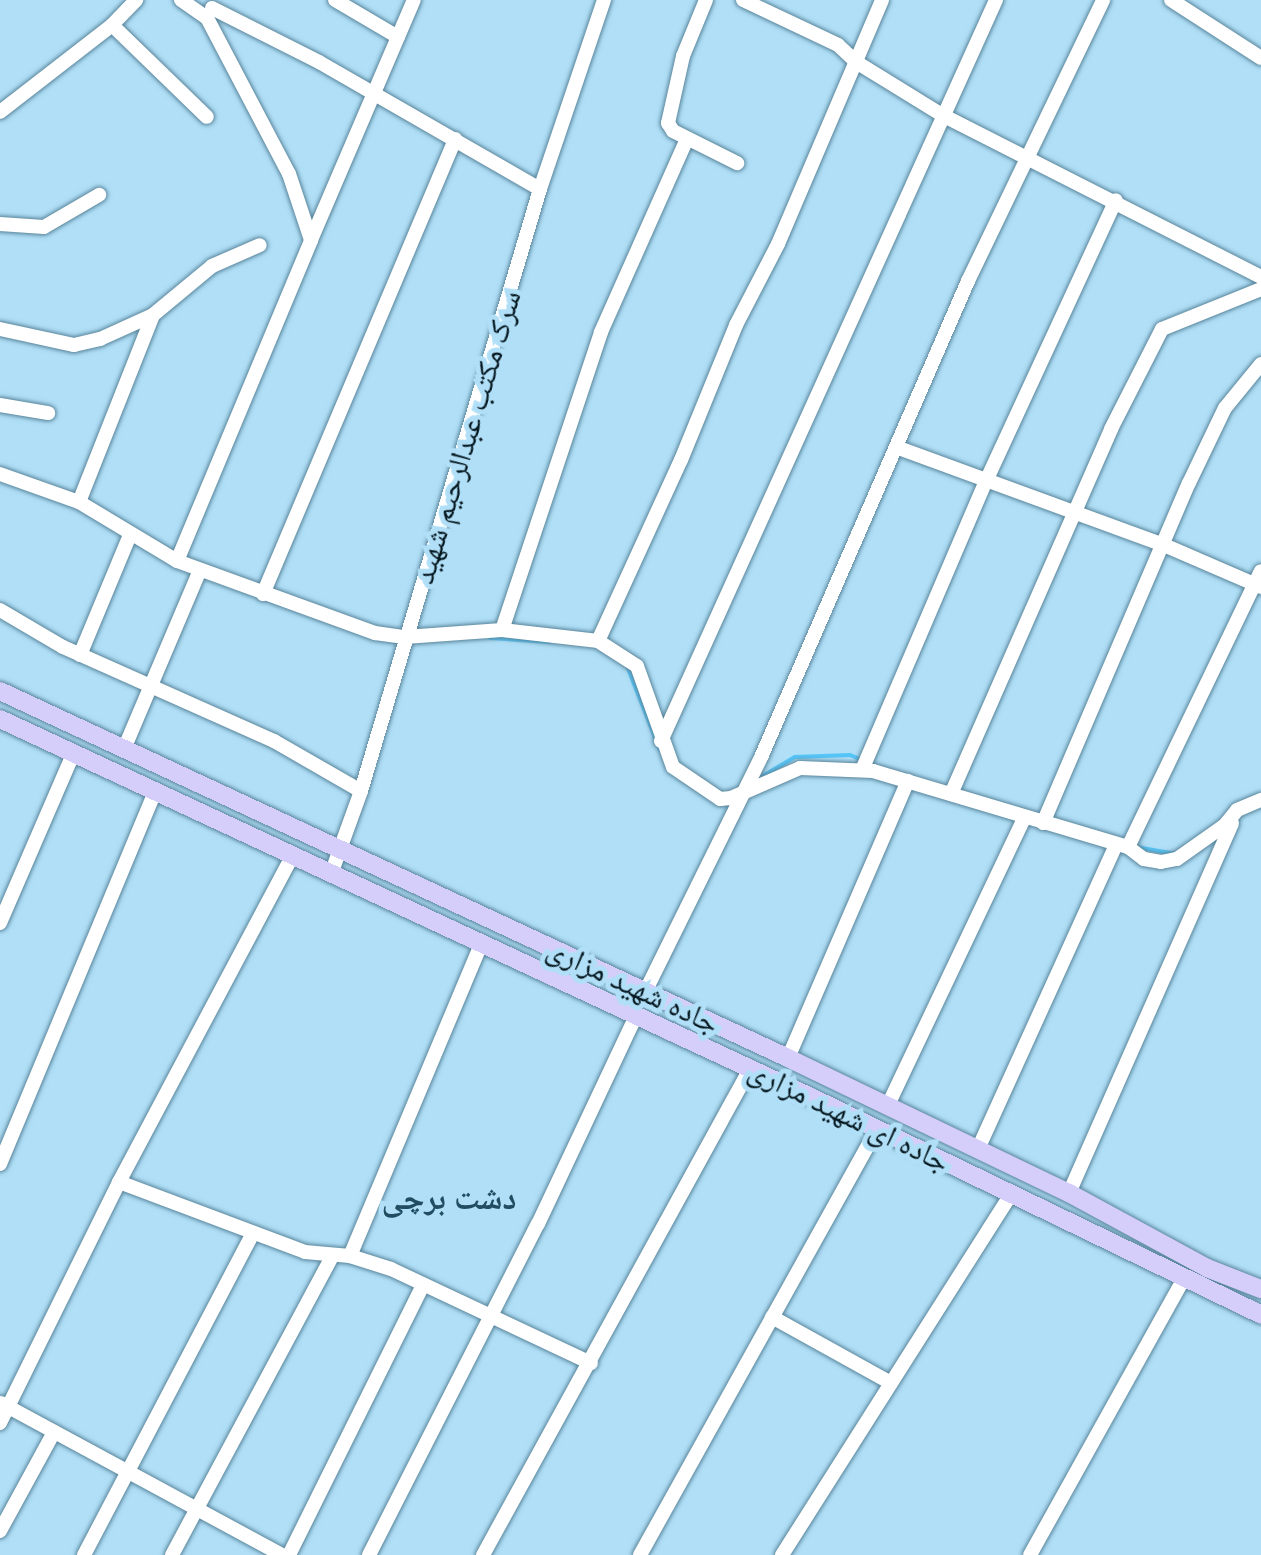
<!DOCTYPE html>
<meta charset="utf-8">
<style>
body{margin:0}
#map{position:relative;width:1261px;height:1555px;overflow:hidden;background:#b0dff7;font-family:"Roboto Serif","Noto Naskh Arabic",serif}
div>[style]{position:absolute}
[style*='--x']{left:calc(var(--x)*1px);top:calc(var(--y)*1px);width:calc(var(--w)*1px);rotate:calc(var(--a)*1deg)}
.stream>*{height:4px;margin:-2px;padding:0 2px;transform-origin:2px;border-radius:2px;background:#56c5f7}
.roads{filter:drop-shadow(0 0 2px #59859b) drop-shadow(0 0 2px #59859b)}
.minor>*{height:14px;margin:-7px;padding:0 7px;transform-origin:7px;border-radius:7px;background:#fff}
.major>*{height:18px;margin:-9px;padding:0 9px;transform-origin:9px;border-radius:9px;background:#d5cefb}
span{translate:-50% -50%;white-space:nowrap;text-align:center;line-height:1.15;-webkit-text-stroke:10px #b0dff7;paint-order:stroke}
.street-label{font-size:30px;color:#05171f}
.neighbourhood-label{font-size:32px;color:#214c61;font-weight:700}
</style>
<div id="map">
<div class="stream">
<div style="--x:490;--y:638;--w:60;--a:3.8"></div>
<div style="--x:627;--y:666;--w:90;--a:68.6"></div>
<div style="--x:763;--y:776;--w:37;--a:-31"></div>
<div style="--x:795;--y:757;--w:55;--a:-2.1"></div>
<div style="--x:850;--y:755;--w:11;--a:22"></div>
<div style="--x:1136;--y:847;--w:41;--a:9.9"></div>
</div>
<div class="roads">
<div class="minor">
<div style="--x:335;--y:0;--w:73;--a:30.4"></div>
<div style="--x:706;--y:0;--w:61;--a:112.3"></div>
<div style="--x:683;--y:56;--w:69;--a:102.6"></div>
<div style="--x:668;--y:123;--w:9;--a:58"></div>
<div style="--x:673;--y:131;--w:72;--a:26.6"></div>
<div style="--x:743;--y:0;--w:105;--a:25.3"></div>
<div style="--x:838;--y:45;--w:25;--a:43"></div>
<div style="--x:856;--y:62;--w:101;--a:31.6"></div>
<div style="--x:942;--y:115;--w:358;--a:26.9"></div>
<div style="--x:1171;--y:0;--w:107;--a:32.8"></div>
<div style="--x:212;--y:8;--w:120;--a:26.8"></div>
<div style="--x:319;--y:62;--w:255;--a:29.9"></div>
<div style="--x:112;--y:25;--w:132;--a:44.1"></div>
<div style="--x:0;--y:112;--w:142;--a:-37.8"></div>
<div style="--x:112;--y:25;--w:35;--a:-46"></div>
<div style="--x:0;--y:224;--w:44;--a:3.9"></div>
<div style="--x:44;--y:227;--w:64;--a:-30.2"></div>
<div style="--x:311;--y:240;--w:261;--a:-66.8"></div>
<div style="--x:0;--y:329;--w:76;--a:12.2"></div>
<div style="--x:74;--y:345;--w:27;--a:-13"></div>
<div style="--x:100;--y:339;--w:58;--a:-24.4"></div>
<div style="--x:153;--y:315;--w:77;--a:-39.7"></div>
<div style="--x:212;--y:266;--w:52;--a:-23.6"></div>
<div style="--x:0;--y:405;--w:49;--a:9.5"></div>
<div style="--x:896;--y:447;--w:285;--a:20.1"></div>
<div style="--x:1164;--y:545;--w:106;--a:23.4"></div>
<div style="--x:0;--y:474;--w:84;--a:19.5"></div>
<div style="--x:79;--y:502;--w:114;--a:31"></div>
<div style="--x:177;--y:561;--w:211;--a:20"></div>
<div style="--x:375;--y:633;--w:30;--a:8"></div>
<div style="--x:405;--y:637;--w:97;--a:-4.1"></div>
<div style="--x:502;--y:630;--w:97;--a:6.5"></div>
<div style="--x:598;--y:641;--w:46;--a:32.7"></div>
<div style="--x:637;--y:666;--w:107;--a:70.4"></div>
<div style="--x:673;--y:767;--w:57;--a:34.2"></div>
<div style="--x:720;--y:799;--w:11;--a:-5"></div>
<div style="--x:731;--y:798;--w:75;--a:-23.5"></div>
<div style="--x:800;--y:768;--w:73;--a:2.4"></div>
<div style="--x:873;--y:771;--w:266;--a:16.6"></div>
<div style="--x:1128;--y:847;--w:20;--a:37"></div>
<div style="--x:1144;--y:859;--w:17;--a:10"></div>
<div style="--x:1161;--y:862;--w:16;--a:-11"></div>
<div style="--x:1177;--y:859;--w:59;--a:-35.3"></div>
<div style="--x:1225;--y:825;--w:19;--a:-51"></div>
<div style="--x:1237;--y:810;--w:26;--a:-23"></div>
<div style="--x:79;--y:502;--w:201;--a:-68.4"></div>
<div style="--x:177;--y:561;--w:348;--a:-67.3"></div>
<div style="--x:311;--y:240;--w:70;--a:-108.4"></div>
<div style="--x:289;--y:174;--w:176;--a:-117.7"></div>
<div style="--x:207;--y:18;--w:32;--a:-145"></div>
<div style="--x:263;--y:594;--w:494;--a:-67.1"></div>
<div style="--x:0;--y:610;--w:73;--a:30.4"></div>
<div style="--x:63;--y:647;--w:231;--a:24"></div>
<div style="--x:274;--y:741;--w:100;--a:29.9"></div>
<div style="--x:502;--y:630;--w:314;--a:-71.6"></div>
<div style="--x:601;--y:332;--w:211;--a:-66"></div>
<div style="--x:598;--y:641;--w:199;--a:-65.4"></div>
<div style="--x:681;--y:460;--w:146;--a:-67.8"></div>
<div style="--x:736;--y:325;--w:91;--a:-62.6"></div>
<div style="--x:778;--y:244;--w:265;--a:-66.9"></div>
<div style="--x:80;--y:655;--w:130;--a:-67.4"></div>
<div style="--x:661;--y:741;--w:813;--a:-65.67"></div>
<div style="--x:124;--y:749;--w:194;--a:-67"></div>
<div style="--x:862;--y:770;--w:317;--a:-66.8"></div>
<div style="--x:987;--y:479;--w:307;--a:-65.2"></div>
<div style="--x:951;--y:794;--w:399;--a:-66.3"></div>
<div style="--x:1111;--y:429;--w:112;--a:-63"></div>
<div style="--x:1162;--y:329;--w:107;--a:-22"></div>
<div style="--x:1043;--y:823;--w:370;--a:-66.8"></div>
<div style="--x:1189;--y:483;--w:83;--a:-64.4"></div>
<div style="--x:1225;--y:408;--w:57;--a:-50.7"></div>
<div style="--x:1128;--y:847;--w:306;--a:-64.3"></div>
<div style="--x:331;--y:874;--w:88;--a:-70.1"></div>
<div style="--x:361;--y:791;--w:628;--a:-73.44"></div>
<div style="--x:540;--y:189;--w:200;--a:-71.3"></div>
<div style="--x:0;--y:923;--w:184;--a:-66.6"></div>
<div style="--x:645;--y:992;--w:264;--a:-63.7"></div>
<div style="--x:762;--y:755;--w:517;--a:-66.51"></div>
<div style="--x:968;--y:281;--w:312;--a:-64.3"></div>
<div style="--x:788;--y:1058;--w:302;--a:-66.6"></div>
<div style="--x:888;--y:1105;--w:319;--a:-64.6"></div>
<div style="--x:978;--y:1149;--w:334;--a:-65.6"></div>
<div style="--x:0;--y:1164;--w:403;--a:-67.4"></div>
<div style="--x:119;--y:1182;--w:199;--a:20.6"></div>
<div style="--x:305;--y:1252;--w:45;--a:5.1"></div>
<div style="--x:350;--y:1256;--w:43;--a:17.6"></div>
<div style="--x:391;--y:1269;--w:221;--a:25.2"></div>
<div style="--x:1069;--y:1193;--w:404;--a:-66.2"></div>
<div style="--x:350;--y:1256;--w:338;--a:-67.2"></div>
<div style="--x:772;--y:1317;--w:136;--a:29"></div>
<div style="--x:1;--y:1403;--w:319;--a:28.4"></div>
<div style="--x:0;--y:1423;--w:269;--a:-63.7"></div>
<div style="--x:119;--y:1182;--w:368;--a:-62"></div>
<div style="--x:0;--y:1531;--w:113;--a:-61.4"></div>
<div style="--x:84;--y:1555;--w:361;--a:-62.3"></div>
<div style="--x:172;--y:1555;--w:339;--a:-61.8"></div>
<div style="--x:289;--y:1555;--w:301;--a:-63.6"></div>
<div style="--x:369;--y:1555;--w:372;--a:-63"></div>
<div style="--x:538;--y:1224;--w:230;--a:-64.8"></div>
<div style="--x:483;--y:1555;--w:555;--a:-61.22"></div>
<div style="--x:640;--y:1555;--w:487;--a:-60.9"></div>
<div style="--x:782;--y:1555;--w:428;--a:-57.6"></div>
<div style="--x:1030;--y:1555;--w:317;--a:-60.9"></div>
</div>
<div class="major">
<div style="--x:0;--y:691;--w:869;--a:24.97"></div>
<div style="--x:788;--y:1058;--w:312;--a:25.7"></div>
<div style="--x:1069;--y:1193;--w:157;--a:28.5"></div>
<div style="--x:1207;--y:1268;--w:58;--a:21.3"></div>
<div style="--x:0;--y:719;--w:897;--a:24.99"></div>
<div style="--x:813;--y:1098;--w:498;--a:25.8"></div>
</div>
</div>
<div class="street-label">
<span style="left:467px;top:437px;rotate:-73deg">سرک مکتب عبدالرحیم شهید</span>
<span style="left:633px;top:986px;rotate:25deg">جاده شهید مزاری</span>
<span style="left:849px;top:1116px;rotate:26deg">جاده ای شهید مزاری</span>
</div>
<div class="neighbourhood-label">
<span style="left:449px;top:1198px">دشت برچی</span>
</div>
</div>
